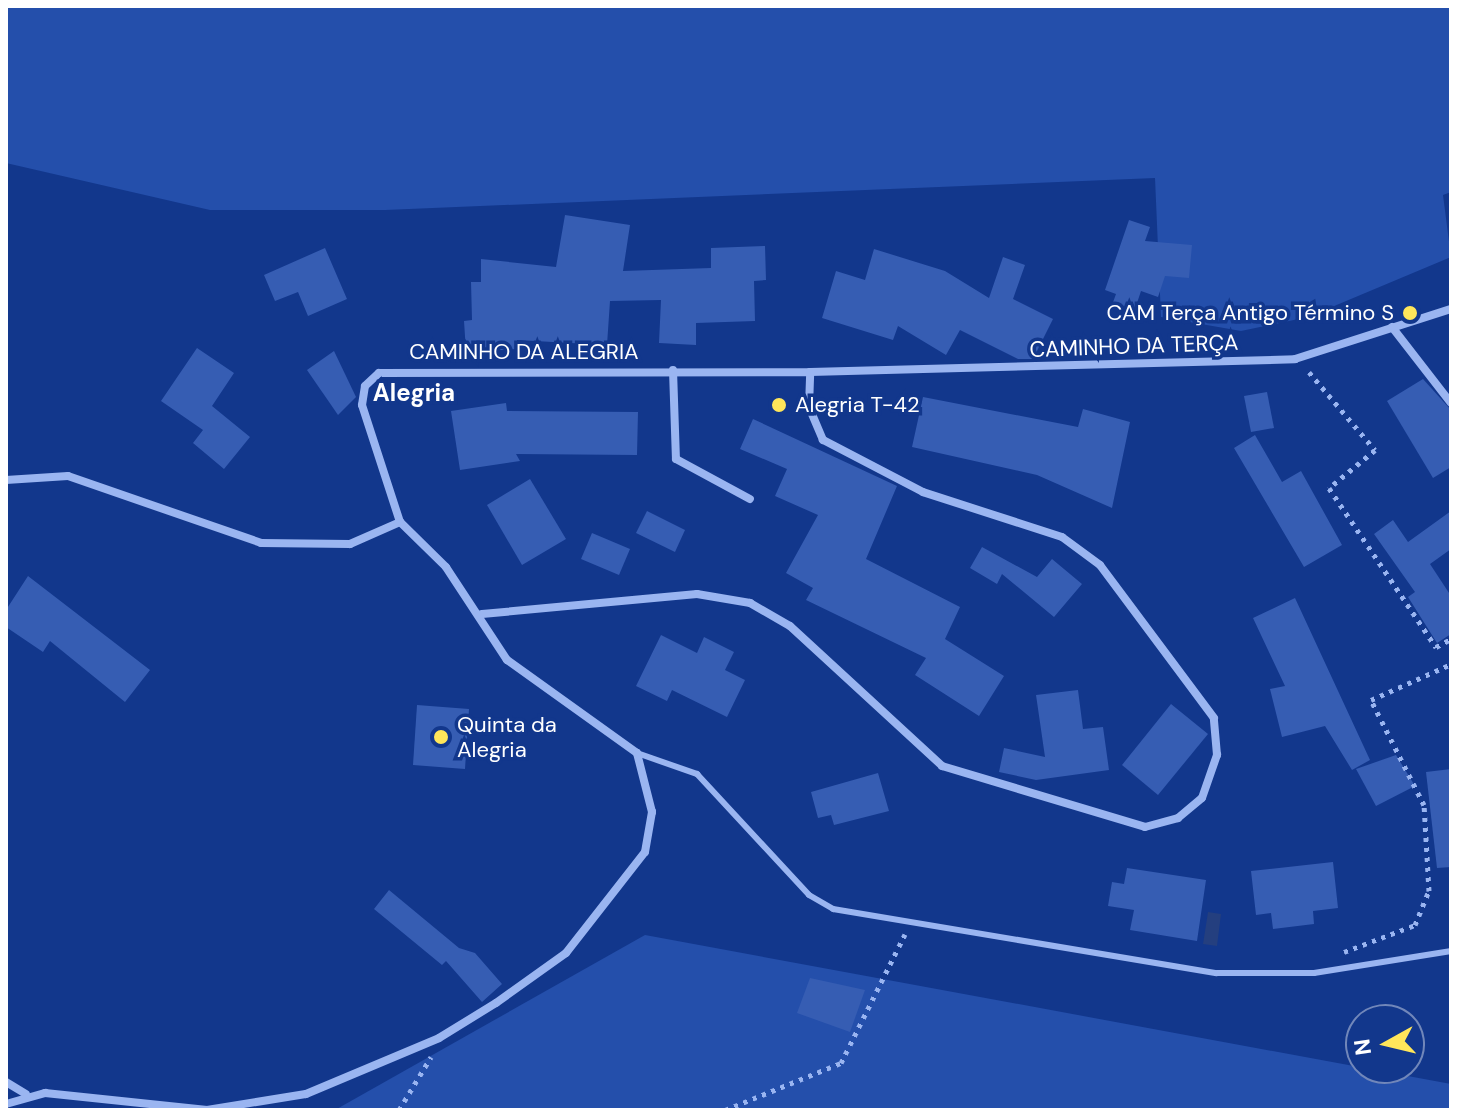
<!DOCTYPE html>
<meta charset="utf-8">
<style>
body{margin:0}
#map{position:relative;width:1457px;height:1116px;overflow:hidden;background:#12378c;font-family:"DM Sans",sans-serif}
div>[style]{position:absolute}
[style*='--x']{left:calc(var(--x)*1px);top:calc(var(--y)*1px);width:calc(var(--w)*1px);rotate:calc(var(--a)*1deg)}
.green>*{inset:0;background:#244fab}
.water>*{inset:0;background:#243f7f}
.building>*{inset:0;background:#365db3}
.path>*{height:5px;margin-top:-2.5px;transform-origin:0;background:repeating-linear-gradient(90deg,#9ab5f1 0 4px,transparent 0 10px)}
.lane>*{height:6px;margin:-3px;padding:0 3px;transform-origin:3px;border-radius:3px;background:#9ab5f1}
.street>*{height:8px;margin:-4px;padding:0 4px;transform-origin:4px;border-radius:4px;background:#9ab5f1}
.dots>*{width:22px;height:22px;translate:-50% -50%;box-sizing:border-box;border:4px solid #12378c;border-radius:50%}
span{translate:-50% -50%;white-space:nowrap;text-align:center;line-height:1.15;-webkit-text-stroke:7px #12378c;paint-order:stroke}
.poi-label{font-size:22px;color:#fff}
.right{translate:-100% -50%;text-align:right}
.left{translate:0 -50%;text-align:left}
.street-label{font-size:22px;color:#fff}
.neighbourhood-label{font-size:24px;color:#fff;font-weight:700}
.frame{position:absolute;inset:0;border:8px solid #fff;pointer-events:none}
.north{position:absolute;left:1345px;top:1004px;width:80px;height:80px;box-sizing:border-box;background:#12378c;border:2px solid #7187ba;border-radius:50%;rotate:262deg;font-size:22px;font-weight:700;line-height:32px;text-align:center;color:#fff}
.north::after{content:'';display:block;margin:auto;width:28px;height:36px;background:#ffe65a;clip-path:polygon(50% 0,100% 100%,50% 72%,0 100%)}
</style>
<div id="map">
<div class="green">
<div style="clip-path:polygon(6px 6px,1451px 6px,1451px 192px,1443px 195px,1451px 257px,1308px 317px,1241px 331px,1161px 317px,1155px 178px,385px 210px,210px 210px,6px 163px)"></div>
<div style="clip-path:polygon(645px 935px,1451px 1084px,1451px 1110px,335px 1110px)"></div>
</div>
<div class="water">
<div style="clip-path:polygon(1208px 912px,1221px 914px,1217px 946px,1203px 944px)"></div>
</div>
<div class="building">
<div style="clip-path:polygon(565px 215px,630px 225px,623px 271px,711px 268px,711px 248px,765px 246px,766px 280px,754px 281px,755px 321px,696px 323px,696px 345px,659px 343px,661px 300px,610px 301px,607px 345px,517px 340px,517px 349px,466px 352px,464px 321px,472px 320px,471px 282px,481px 282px,481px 259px,556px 267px)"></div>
<div style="clip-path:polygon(1129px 220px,1150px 227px,1145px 241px,1192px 245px,1189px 278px,1165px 276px,1158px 297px,1141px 291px,1134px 312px,1112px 305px,1116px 294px,1105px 290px)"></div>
<div style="clip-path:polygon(325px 248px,347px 299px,308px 316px,298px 292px,275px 301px,264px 275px)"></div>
<div style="clip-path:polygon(874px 249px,945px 271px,989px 298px,1003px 257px,1025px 265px,1013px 299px,1053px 319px,1033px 359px,1018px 359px,960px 330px,946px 355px,898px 326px,893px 340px,822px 318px,836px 271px,865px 280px)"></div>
<div style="clip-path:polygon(197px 348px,234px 373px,212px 406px,250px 437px,224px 469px,193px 443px,203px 430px,161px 401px)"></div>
<div style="clip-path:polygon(334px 351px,356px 397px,338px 415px,307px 370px)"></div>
<div style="clip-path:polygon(1423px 379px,1451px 410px,1451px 467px,1433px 478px,1387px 401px)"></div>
<div style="clip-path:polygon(1267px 392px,1274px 428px,1251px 432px,1244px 396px)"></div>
<div style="clip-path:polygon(923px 397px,1078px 427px,1083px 409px,1130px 422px,1112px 508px,1037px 475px,912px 447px)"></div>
<div style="clip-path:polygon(506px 403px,507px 411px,638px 412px,637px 455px,516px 454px,520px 461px,460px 470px,451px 411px)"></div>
<div style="clip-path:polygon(753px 419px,897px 486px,866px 559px,960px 607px,945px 639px,1004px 676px,979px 716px,915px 675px,926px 658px,806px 600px,813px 588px,786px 573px,818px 515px,775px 496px,787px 469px,740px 449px)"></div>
<div style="clip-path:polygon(1255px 435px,1282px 482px,1301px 471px,1342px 545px,1304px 567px,1234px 448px)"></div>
<div style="clip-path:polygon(530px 479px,566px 539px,522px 565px,487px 505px)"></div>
<div style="clip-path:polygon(647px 511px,685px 530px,675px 552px,636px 533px)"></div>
<div style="clip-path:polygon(1451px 511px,1451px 549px,1430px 564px,1451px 596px,1451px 634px,1437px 643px,1408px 597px,1415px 592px,1374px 534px,1393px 520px,1408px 542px)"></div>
<div style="clip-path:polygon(592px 533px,630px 549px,619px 575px,581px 559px)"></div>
<div style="clip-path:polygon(982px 547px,1037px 577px,1052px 559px,1082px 584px,1054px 617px,1002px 574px,997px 584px,970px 568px)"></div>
<div style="clip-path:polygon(28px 576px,150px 670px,125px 702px,50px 641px,43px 652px,6px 627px,6px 610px)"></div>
<div style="clip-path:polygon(1295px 598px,1370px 760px,1352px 770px,1325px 726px,1282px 737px,1270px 689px,1285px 686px,1253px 618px)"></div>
<div style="clip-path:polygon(661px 635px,697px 653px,704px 637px,734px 652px,725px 670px,745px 680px,727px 717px,672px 690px,667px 701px,636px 686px)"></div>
<div style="clip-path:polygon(1078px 690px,1083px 729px,1103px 727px,1109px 770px,1036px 780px,999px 772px,1004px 748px,1045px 757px,1036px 695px)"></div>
<div style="clip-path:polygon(1171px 704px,1208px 734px,1158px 795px,1122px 765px)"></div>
<div style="clip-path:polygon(417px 705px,469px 709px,465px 769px,413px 765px)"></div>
<div style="clip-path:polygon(1396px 755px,1415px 786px,1376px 806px,1356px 769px)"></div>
<div style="clip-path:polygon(1451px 769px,1451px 867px,1437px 868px,1426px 772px)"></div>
<div style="clip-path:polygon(878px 773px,889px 811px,834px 825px,831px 815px,818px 818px,811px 792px)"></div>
<div style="clip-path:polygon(1333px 862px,1338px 908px,1313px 911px,1314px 924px,1273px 929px,1271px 913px,1256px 915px,1251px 871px)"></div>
<div style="clip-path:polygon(1127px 868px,1206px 880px,1197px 941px,1130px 930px,1134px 910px,1108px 906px,1112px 882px,1124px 884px)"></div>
<div style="clip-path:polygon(389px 890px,459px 948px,475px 953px,502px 984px,482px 1002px,446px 961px,442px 965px,374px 909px)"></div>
<div style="clip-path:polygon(810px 978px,865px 990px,850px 1032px,797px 1013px)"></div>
</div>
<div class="path">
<div style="--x:1309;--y:372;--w:102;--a:49.8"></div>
<div style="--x:1375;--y:450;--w:60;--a:140.4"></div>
<div style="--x:1329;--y:488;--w:192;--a:56.1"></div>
<div style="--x:1436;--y:647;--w:17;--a:-28"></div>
<div style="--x:1344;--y:952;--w:76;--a:-20.8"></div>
<div style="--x:1415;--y:925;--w:37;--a:-68"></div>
<div style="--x:1429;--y:891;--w:86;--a:-93.3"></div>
<div style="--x:1424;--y:805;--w:118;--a:-116.8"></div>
<div style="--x:1371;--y:700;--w:88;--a:-24.2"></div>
<div style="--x:399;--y:1110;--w:62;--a:-58.9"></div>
<div style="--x:725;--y:1110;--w:125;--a:-22.1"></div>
<div style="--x:841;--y:1063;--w:144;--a:-63.6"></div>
</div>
<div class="lane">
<div style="--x:637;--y:753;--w:64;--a:19.3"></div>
<div style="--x:697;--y:774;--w:165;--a:47.2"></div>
<div style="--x:809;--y:895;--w:28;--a:30"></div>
<div style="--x:833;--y:909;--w:389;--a:9.5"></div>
<div style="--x:1217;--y:973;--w:97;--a:0"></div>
<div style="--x:1314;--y:973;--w:139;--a:-9.1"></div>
</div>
<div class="street">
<div style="--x:1392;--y:327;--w:96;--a:52.2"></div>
<div style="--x:673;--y:370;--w:89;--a:88.1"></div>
<div style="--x:676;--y:459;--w:84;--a:28.4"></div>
<div style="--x:6;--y:480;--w:62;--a:-3.7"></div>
<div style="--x:68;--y:476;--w:204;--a:19.1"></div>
<div style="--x:261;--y:543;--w:89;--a:0.6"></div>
<div style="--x:350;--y:544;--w:55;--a:-23.7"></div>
<div style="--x:482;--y:614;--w:216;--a:-5.3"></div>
<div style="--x:697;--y:594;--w:54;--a:9.6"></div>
<div style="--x:750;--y:603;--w:46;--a:29.9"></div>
<div style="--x:790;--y:626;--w:207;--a:42.6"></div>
<div style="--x:942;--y:766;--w:212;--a:16.7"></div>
<div style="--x:1145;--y:827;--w:34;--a:-15"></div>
<div style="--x:1178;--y:818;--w:31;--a:-40"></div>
<div style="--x:1202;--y:798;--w:46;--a:-70.8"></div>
<div style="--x:1217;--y:755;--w:37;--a:-95"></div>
<div style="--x:1214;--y:718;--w:191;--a:-126.7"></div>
<div style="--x:1100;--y:565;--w:47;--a:-143.6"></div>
<div style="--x:1062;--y:537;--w:146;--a:-162.1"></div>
<div style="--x:923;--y:492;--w:113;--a:-152.5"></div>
<div style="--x:823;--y:440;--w:36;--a:-113"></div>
<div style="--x:809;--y:407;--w:35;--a:-88"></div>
<div style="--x:6;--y:1082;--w:23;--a:31"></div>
<div style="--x:6;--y:1104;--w:41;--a:-15.8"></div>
<div style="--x:45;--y:1093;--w:163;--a:6"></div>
<div style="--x:207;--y:1110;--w:100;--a:-9.2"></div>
<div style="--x:306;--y:1094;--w:144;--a:-22.8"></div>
<div style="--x:439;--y:1038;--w:67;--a:-31.6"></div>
<div style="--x:496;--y:1003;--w:86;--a:-35.5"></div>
<div style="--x:566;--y:953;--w:128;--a:-52"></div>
<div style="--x:645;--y:852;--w:41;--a:-80.1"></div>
<div style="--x:652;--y:812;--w:61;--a:-104.3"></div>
<div style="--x:637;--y:753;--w:160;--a:-144.4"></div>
<div style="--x:507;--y:660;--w:111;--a:-123.3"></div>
<div style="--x:446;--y:567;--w:64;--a:-135.6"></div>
<div style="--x:400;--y:522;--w:123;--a:-108"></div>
<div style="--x:362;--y:405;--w:19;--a:-81"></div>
<div style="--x:365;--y:386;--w:19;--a:-43"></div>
<div style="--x:379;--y:373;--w:431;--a:-0.1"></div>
<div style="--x:810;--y:372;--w:485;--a:-1.5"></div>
<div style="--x:1295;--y:359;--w:164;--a:-17.8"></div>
</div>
<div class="dots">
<div style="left:1410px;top:313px;background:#ffe65a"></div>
<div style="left:779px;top:405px;background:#ffe65a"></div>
<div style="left:441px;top:737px;background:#ffe65a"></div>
</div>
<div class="poi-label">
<span class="right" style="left:1394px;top:313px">CAM Terça Antigo Término S</span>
<span class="left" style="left:795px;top:405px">Alegria T-42</span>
<span class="left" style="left:457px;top:737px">Quinta da<br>Alegria</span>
</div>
<div class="street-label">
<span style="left:1134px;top:346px;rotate:-2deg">CAMINHO DA TERÇA</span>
<span style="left:524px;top:352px">CAMINHO DA ALEGRIA</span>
</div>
<div class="neighbourhood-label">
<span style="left:414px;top:393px">Alegria</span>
</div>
<div class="frame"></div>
<div class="north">N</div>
</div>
